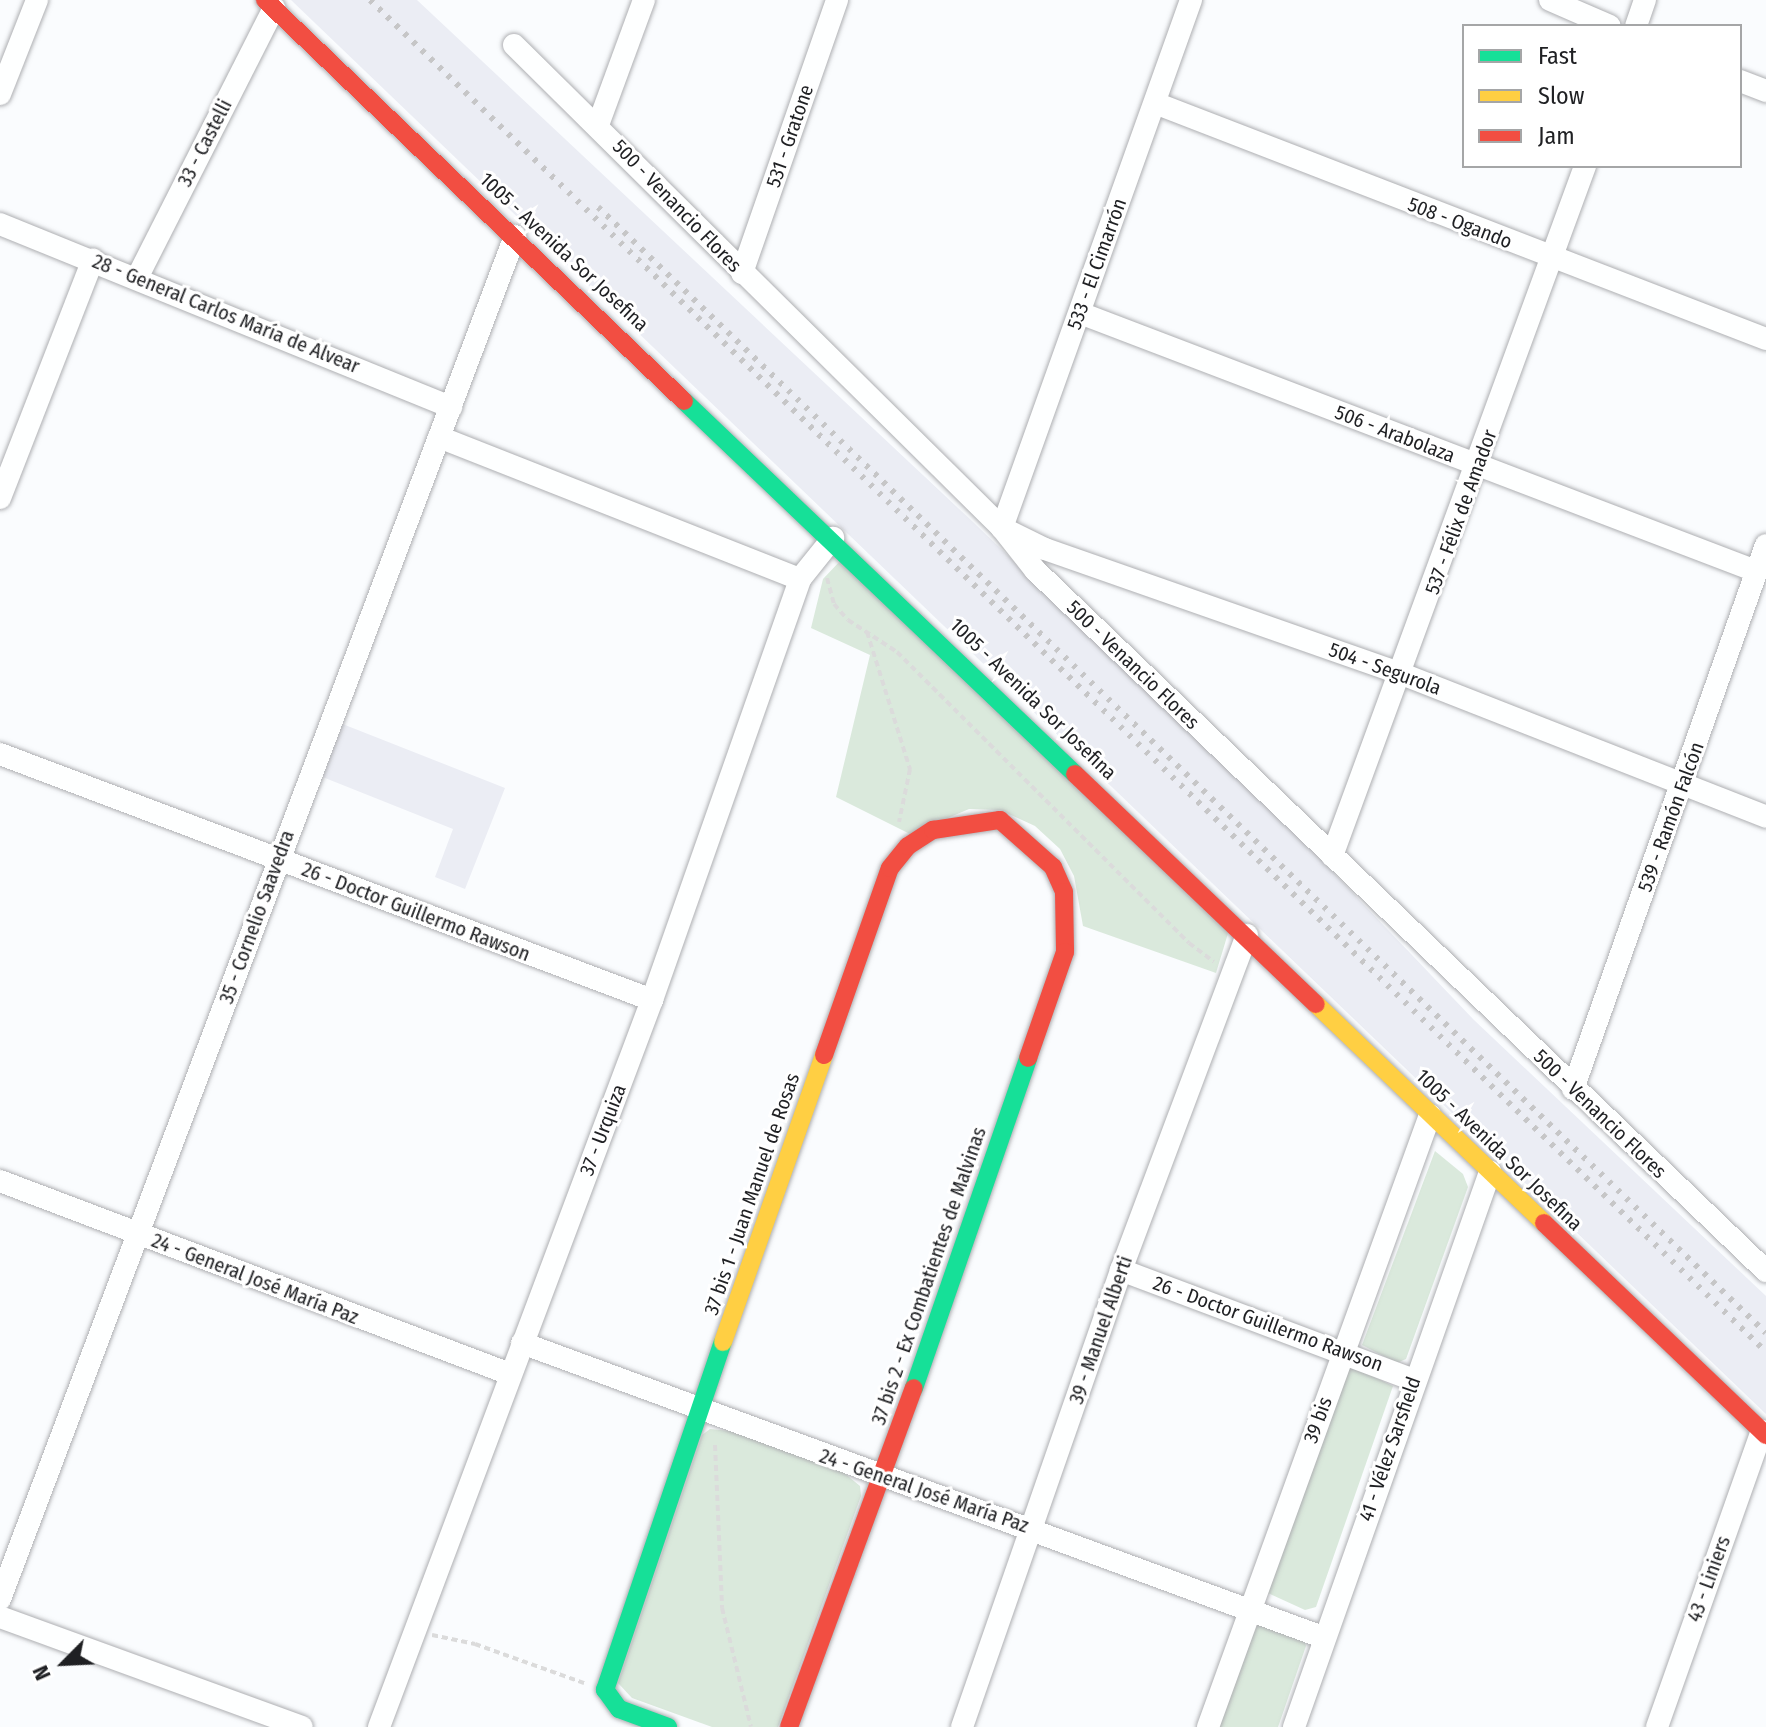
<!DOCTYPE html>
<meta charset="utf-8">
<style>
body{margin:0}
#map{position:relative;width:1766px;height:1727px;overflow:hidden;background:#fafcfe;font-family:"Fira Sans Condensed",sans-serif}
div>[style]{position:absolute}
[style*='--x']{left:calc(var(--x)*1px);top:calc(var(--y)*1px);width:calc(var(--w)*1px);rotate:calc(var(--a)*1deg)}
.built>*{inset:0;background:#ebedf4}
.green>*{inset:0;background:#dae9dc}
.path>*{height:4px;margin-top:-2px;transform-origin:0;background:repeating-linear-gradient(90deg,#dbdbdb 0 6px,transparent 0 10px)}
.roads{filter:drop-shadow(0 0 2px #aeafb2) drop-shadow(0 0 2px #aeafb2)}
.street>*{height:22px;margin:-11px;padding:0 11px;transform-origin:11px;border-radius:11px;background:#feffff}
.fast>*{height:18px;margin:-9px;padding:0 9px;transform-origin:9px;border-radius:9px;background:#16e098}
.slow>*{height:18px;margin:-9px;padding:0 9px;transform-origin:9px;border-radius:9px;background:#ffcf43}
.jam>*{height:18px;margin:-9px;padding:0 9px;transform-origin:9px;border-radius:9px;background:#f24e42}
.rail>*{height:6px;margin-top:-3px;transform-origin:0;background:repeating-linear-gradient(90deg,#c6c6c7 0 4px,transparent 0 12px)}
span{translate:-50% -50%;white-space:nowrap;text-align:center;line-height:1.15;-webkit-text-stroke:6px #fff;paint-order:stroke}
.street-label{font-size:20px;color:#1f2023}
.legend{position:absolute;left:1462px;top:24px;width:280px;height:144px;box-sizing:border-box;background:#fff;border:2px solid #a5a6a7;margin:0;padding:10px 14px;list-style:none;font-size:24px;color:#1f2023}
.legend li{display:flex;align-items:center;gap:16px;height:40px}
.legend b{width:40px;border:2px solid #a5a6a7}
.north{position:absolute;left:24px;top:1623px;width:80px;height:80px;-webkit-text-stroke:6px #fff;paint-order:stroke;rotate:246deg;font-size:22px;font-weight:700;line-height:32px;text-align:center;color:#1f2023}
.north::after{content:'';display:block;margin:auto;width:28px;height:36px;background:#1f2023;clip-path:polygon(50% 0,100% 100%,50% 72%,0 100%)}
</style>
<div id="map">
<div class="built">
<div style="clip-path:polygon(291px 0,417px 0,973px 522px,1286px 823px,1474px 1020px,1766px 1296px,1766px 1414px)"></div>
<div style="clip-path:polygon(340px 723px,505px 788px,465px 889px,435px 877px,453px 829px,320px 776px)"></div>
</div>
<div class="green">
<div style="clip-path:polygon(841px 560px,1229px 930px,1216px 973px,1083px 926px,1074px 876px,1060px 849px,1035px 826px,1000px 810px,969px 809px,910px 834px,836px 797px,870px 655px,811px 628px,823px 579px)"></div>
<div style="clip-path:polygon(1435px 1151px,1463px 1174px,1468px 1187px,1406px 1359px,1397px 1363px,1362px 1345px)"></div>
<div style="clip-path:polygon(1345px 1363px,1393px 1386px,1316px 1607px,1305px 1610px,1268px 1593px)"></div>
<div style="clip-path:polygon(710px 1429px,730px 1431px,843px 1472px,860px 1486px,861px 1496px,778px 1727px,712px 1727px,632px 1698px,618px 1683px,702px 1435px)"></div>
<div style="clip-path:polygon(1258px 1623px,1303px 1638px,1306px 1646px,1278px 1727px,1217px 1727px)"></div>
</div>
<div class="path">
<div style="--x:827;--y:578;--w:27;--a:75"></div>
<div style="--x:834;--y:604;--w:21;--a:49"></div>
<div style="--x:848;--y:620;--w:59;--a:33.1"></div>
<div style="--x:897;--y:652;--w:412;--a:44.9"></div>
<div style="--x:1189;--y:943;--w:31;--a:37"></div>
<div style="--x:867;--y:632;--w:144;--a:72.6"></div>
<div style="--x:910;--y:769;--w:54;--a:101.7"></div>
<div style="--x:715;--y:1445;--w:163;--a:87.5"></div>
<div style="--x:722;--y:1608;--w:122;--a:76.3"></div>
<div style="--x:432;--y:1635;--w:44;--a:11.8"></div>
<div style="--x:475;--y:1644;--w:116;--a:19.7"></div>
</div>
<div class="roads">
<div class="street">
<div style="--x:1191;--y:0;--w:561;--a:109.7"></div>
<div style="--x:1002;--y:528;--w:48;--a:26"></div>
<div style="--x:1045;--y:549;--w:378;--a:19.3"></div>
<div style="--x:1402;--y:674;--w:391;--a:21.4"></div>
<div style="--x:1550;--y:0;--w:65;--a:23.4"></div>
<div style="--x:1636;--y:26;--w:28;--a:-71"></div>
<div style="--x:514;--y:45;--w:687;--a:44.7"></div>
<div style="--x:1002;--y:528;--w:53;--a:51.8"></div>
<div style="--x:1035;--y:570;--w:1013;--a:43.8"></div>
<div style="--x:1740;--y:81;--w:28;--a:21"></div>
<div style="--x:0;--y:94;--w:101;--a:-68.5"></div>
<div style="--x:1155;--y:103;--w:655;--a:21.12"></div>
<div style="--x:598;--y:125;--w:133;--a:-69.8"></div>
<div style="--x:0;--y:224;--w:487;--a:22.1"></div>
<div style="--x:742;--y:273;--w:289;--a:-70.8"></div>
<div style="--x:137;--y:278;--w:303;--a:-63.1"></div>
<div style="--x:1080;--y:313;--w:724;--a:20.89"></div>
<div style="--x:439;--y:437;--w:388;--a:21.5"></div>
<div style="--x:0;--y:498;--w:256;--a:-68.7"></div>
<div style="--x:0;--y:754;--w:697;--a:20.67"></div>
<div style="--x:1332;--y:856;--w:735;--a:-69.86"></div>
<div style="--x:1573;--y:1089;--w:577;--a:-70.47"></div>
<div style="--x:0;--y:1181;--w:545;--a:20.73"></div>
<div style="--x:1121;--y:1270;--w:312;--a:20.6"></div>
<div style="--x:522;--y:1343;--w:855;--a:20.17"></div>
<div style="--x:0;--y:1599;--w:1457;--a:-69.3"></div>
<div style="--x:0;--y:1617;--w:321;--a:20"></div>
<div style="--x:379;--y:1727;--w:777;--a:-69.42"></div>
<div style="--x:652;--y:1000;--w:446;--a:-70.6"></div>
<div style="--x:800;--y:579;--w:53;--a:-51.2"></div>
<div style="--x:962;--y:1727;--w:484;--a:-70.8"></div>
<div style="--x:1121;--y:1270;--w:358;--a:-69.4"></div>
<div style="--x:1208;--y:1727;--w:651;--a:-70.06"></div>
<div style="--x:1294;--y:1727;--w:589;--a:-70.55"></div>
<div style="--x:1657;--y:1727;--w:314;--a:-70.5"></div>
</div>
<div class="fast">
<div style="--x:684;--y:401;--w:540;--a:43.65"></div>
<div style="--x:914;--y:1388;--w:349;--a:-70.9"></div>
<div style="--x:668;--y:1727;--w:52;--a:-159.8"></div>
<div style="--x:619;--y:1709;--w:24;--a:-126"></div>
<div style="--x:605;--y:1690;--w:367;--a:-71.3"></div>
</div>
<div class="slow">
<div style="--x:1316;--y:1004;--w:316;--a:43.8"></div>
<div style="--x:723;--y:1342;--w:304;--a:-70.6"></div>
</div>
<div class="jam">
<div style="--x:265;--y:0;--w:580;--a:43.74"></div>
<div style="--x:1075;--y:774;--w:333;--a:43.7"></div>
<div style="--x:824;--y:1055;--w:198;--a:-70.6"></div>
<div style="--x:890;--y:868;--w:28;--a:-51"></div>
<div style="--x:908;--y:846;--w:30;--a:-33"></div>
<div style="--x:933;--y:830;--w:68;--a:-8.5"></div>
<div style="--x:1000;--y:820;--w:71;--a:41.6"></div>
<div style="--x:1053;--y:867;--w:27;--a:66"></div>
<div style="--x:1064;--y:892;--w:60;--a:89"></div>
<div style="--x:1065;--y:952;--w:112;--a:109.2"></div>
<div style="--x:1544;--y:1223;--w:307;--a:43.7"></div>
<div style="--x:789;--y:1727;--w:361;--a:-69.8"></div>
</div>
</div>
<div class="rail">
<div style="--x:370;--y:0;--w:1943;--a:44.08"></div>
<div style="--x:598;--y:207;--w:1622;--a:43.95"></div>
</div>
<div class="street-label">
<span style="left:790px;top:136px;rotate:-71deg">531 - Gratone</span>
<span style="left:205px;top:143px;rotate:-63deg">33 - Castelli</span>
<span style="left:677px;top:206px;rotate:46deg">500 - Venancio Flores</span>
<span style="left:1460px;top:223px;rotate:21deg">508 - Ogando</span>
<span style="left:564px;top:252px;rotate:43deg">1005 - Avenida Sor Josefina</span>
<span style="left:1097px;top:264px;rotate:-70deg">533 - El Cimarrón</span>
<span style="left:226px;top:314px;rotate:22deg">28 - General Carlos María de Alvear</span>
<span style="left:1395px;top:434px;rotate:21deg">506 - Arabolaza</span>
<span style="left:1461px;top:512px;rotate:-70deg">537 - Félix de Amador</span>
<span style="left:1133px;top:665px;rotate:44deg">500 - Venancio Flores</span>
<span style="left:1385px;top:669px;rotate:20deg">504 - Segurola</span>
<span style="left:1033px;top:699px;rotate:44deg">1005 - Avenida Sor Josefina</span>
<span style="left:1671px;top:817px;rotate:-70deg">539 - Ramón Falcón</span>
<span style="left:416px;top:912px;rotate:21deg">26 - Doctor Guillermo Rawson</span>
<span style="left:257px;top:917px;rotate:-70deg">35 - Cornelio Saavedra</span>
<span style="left:1600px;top:1114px;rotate:44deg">500 - Venancio Flores</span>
<span style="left:603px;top:1130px;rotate:-69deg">37 - Urquiza</span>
<span style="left:1499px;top:1150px;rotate:44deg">1005 - Avenida Sor Josefina</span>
<span style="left:752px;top:1194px;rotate:-71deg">37 bis 1 - Juan Manuel de Rosas</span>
<span style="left:929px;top:1276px;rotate:-71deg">37 bis 2 - Ex Combatientes de Malvinas</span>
<span style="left:255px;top:1279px;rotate:21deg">24 - General José María Paz</span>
<span style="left:1268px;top:1324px;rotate:20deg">26 - Doctor Guillermo Rawson</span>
<span style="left:1101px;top:1330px;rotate:-71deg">39 - Manuel Alberti</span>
<span style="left:1318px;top:1420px;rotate:-70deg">39 bis</span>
<span style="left:1390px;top:1449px;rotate:-71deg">41 - Vélez Sarsfield</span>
<span style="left:924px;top:1491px;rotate:19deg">24 - General José María Paz</span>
<span style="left:1709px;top:1579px;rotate:-70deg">43 - Liniers</span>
</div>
<ul class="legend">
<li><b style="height:10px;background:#16e098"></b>Fast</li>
<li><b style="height:10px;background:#ffcf43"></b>Slow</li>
<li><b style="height:10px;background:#f24e42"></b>Jam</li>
</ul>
<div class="north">N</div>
</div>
